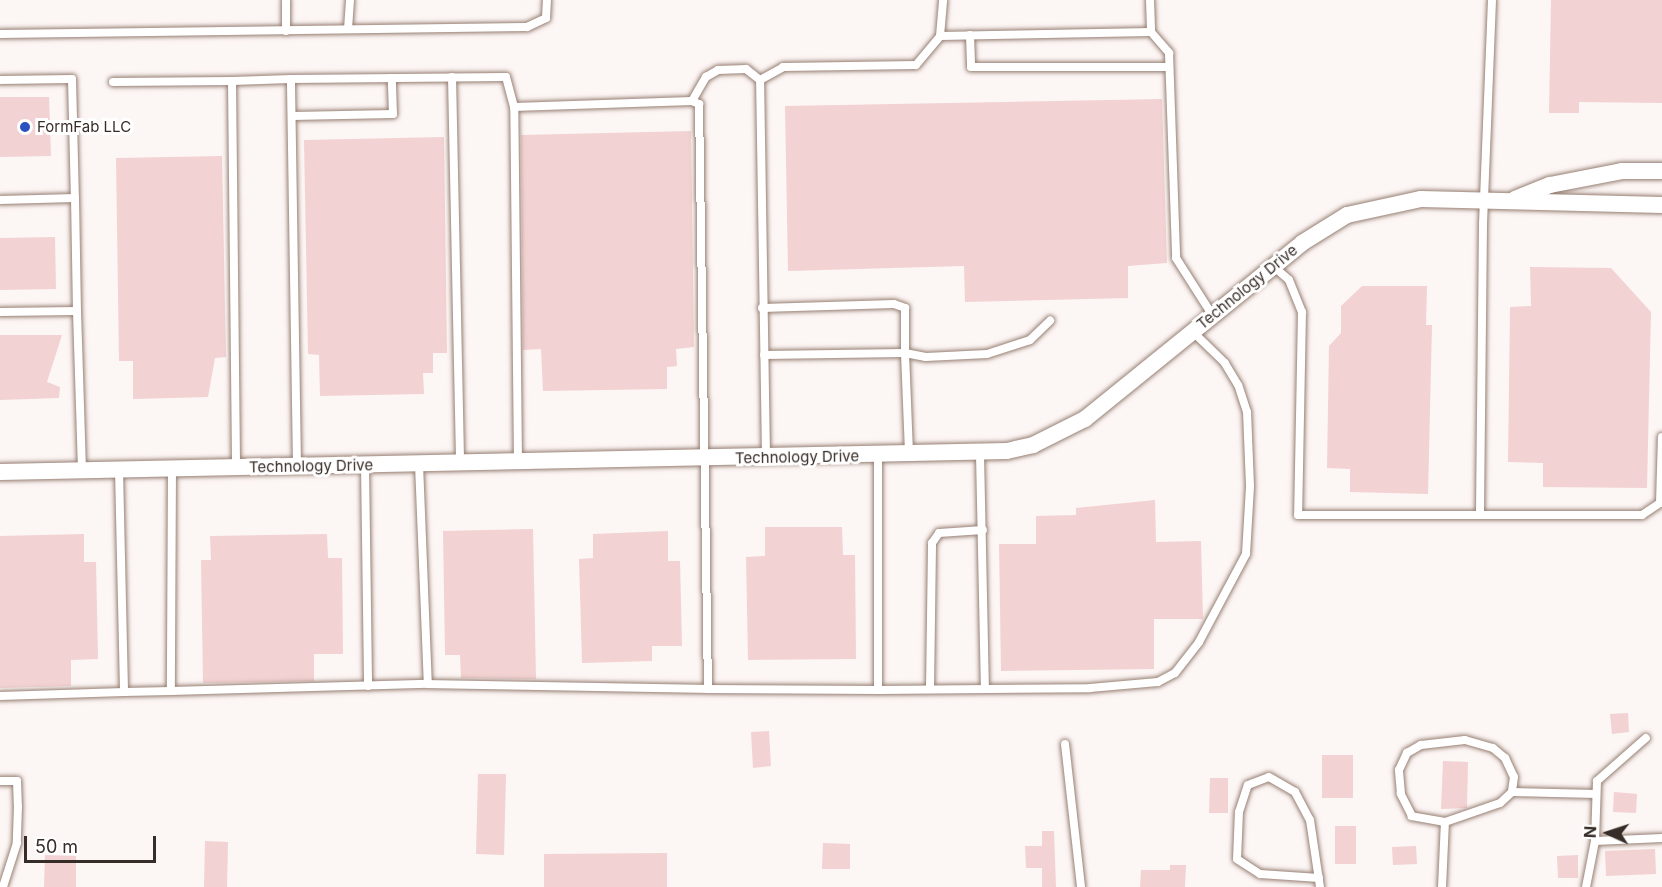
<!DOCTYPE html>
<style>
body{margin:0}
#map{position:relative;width:1662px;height:887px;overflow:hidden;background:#fcf6f4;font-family:Inter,sans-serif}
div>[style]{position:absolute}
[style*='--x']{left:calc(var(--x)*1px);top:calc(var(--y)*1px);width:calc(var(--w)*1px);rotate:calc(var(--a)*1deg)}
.building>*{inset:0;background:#f2d2d2}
.roads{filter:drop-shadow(0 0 2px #977f73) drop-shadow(0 0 2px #977f73)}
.service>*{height:8px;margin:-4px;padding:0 4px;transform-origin:4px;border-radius:4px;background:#fff}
.minor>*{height:16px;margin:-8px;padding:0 8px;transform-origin:8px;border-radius:8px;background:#fff}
.dots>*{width:16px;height:16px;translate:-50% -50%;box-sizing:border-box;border:3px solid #fff;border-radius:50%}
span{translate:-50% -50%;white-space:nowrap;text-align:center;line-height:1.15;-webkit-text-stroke:6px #fff;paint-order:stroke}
.poi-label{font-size:15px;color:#372d28}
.left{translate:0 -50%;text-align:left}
.street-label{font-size:15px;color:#372d28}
.north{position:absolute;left:1578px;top:803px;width:60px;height:60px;-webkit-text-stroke:4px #fff;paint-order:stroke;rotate:273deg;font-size:16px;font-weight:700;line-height:24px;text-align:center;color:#372d28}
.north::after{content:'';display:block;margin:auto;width:21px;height:27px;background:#372d28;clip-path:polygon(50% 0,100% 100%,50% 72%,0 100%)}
.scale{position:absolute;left:24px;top:836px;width:132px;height:27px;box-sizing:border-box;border:3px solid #372d28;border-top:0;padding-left:8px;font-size:18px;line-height:21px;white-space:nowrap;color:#372d28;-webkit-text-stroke:4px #fff;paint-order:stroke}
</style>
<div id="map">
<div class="building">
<div style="clip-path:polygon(1551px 0,1662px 0,1662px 103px,1579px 102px,1579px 113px,1549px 113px)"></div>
<div style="clip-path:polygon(0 97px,49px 97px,51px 156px,0 157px)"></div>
<div style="clip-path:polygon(1162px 99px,1167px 263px,1128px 266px,1128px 298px,965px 302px,964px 266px,788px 271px,785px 106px)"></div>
<div style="clip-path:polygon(691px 131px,694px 347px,676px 349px,677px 366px,667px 367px,667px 389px,543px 391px,541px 349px,523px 350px,521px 135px)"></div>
<div style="clip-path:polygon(444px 137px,447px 353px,433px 353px,433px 373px,423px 373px,424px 394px,320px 396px,319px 355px,308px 354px,304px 140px)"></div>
<div style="clip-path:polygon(222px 156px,226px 357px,215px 358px,208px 397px,133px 399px,133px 361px,119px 361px,116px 158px)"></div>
<div style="clip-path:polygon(55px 237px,56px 289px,0 290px,0 238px)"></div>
<div style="clip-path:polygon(1530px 267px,1611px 268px,1651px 312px,1647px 488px,1543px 487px,1543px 463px,1508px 462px,1510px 307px,1531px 306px)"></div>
<div style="clip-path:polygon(1362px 286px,1427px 286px,1426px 325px,1432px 325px,1428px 494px,1350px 492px,1350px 469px,1327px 468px,1329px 346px,1341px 333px,1341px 306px)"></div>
<div style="clip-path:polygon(0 335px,62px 335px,47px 382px,60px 387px,59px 398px,0 400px)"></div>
<div style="clip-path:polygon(1155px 500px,1156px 542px,1201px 541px,1203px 619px,1154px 619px,1154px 669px,1001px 671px,999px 544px,1036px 544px,1036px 516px,1076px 515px,1076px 508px)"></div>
<div style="clip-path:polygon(765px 527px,842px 527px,843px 555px,855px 555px,856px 659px,748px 660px,746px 557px,765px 556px)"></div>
<div style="clip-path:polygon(533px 529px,536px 679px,461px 678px,460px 655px,445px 655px,443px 531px)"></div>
<div style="clip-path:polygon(668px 531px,668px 561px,680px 561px,682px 646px,652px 646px,652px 661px,582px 663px,579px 559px,593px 558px,593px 534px)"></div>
<div style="clip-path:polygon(84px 534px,84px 562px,96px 562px,98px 659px,71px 660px,71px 686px,0 688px,0 536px)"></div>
<div style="clip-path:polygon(327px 534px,328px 558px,342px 558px,343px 654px,314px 654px,314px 681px,203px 683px,201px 560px,211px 560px,210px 536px)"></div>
<div style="clip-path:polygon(1628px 713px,1629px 732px,1612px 734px,1610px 714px)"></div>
<div style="clip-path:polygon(769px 731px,771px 766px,753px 768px,751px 732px)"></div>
<div style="clip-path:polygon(1322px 755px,1353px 755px,1353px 798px,1322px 798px)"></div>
<div style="clip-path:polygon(1443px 761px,1468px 762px,1467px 808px,1441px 809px)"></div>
<div style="clip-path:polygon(478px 774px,506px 774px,504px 855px,476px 854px)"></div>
<div style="clip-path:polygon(1210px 778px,1228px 778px,1228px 813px,1209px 813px)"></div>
<div style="clip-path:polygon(1614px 792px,1637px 794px,1636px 813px,1613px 812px)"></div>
<div style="clip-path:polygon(1335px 826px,1356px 826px,1356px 864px,1335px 864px)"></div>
<div style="clip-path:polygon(1042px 831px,1054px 831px,1056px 887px,1042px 887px,1042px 868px,1026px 868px,1025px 846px,1042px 846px)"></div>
<div style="clip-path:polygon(205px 841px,228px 842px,227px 887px,204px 887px)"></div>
<div style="clip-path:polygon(823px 843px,850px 844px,850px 869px,822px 869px)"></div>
<div style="clip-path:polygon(1416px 846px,1417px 864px,1393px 865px,1392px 847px)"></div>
<div style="clip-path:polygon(1655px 849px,1656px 874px,1606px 876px,1605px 851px)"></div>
<div style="clip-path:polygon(667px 853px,667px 887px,544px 887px,544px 854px)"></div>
<div style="clip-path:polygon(45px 855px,76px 856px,76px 887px,44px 887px)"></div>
<div style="clip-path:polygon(1578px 855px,1578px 878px,1558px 878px,1557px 856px)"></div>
<div style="clip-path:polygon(1170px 865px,1186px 865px,1185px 887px,1140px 887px,1141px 870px,1170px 870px)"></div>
</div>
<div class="roads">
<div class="service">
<div style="--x:286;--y:0;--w:31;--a:90"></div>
<div style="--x:1150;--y:0;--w:32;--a:88"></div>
<div style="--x:1492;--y:0;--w:224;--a:92.3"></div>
<div style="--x:1483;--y:224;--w:291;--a:90.6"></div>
<div style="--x:1480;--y:515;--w:162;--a:0"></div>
<div style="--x:1642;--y:515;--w:22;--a:-34"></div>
<div style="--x:1660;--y:503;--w:66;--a:-88.3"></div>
<div style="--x:348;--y:29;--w:29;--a:-86"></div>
<div style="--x:0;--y:34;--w:527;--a:-0.76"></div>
<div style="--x:527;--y:27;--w:21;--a:-25"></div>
<div style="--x:546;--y:18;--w:18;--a:-87"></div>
<div style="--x:970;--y:35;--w:32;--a:88"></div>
<div style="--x:971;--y:67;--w:198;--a:0"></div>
<div style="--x:940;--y:36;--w:36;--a:-85"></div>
<div style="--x:452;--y:77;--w:386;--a:88.8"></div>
<div style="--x:0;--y:80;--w:72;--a:-0.8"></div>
<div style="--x:72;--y:79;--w:119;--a:88.6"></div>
<div style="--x:232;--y:81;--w:59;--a:-1.9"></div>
<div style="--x:113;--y:82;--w:119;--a:-0.5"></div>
<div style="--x:232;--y:81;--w:386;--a:89.4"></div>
<div style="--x:692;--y:101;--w:28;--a:-60"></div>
<div style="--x:706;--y:77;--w:14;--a:-30"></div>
<div style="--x:718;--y:70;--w:28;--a:-2"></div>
<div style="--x:746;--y:69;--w:18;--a:38"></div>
<div style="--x:292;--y:116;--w:101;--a:-1.1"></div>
<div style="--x:393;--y:114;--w:36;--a:-92"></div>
<div style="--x:0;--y:200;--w:75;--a:-1.5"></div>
<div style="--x:75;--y:198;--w:113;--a:89"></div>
<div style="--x:1273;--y:266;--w:21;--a:41"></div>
<div style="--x:1289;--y:280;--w:35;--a:68"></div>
<div style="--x:1302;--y:312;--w:203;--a:91.1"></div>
<div style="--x:1298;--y:515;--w:182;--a:0"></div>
<div style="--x:762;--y:308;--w:132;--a:-1.7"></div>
<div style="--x:894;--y:304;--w:12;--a:20"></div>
<div style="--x:905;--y:308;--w:45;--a:90"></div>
<div style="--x:905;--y:353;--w:21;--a:11"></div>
<div style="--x:926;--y:357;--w:61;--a:-2.8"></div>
<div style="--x:987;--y:354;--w:45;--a:-18"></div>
<div style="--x:1030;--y:340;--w:28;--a:-44"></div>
<div style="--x:0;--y:312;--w:77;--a:-0.7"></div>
<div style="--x:77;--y:311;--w:159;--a:88.2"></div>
<div style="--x:764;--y:355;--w:141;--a:-0.8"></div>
<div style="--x:905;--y:353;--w:101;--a:87.7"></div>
<div style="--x:980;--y:454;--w:235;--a:88.8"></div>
<div style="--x:766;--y:457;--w:377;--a:-90.9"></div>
<div style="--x:760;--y:80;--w:26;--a:-29"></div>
<div style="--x:783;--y:67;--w:133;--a:-0.9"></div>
<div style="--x:916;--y:65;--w:38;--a:-50"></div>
<div style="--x:940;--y:36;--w:211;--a:-1.1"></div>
<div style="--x:1151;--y:32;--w:28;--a:49"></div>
<div style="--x:1169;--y:53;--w:205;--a:88"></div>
<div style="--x:1176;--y:258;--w:69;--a:57.5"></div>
<div style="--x:518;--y:462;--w:355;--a:-90.6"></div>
<div style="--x:514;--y:107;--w:178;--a:-1.9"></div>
<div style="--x:692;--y:101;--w:8;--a:23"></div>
<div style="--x:699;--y:104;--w:585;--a:89.12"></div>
<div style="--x:708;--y:689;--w:170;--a:0.3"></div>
<div style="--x:878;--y:690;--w:234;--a:-90"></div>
<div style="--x:419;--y:464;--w:220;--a:87.7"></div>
<div style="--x:428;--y:684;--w:280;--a:1"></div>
<div style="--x:365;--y:465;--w:221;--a:89.2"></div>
<div style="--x:297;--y:466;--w:387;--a:-90.9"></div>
<div style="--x:291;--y:79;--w:215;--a:-0.5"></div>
<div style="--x:506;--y:77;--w:31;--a:75"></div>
<div style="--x:172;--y:469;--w:222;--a:90.3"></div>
<div style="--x:171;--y:691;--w:257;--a:-1.6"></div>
<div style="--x:119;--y:470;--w:222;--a:88.7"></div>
<div style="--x:124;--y:692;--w:47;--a:-1.2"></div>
<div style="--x:930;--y:689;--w:146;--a:-89.2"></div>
<div style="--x:932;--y:543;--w:12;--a:-55"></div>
<div style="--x:939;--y:533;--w:44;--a:-3.9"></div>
<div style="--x:878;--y:690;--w:212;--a:-0.5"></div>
<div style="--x:1090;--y:688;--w:68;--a:-5"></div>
<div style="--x:1158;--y:682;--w:19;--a:-28"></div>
<div style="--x:1175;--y:673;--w:39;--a:-52"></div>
<div style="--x:1199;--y:642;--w:100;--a:-61.9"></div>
<div style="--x:1246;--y:554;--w:68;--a:-86.6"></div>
<div style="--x:1250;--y:486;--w:74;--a:-92.3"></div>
<div style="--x:1247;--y:412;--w:28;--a:-108"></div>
<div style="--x:1238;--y:385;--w:26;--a:-121"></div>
<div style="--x:1225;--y:363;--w:45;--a:-135.9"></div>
<div style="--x:0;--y:696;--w:124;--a:-1.8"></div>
<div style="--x:1465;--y:740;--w:29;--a:16"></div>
<div style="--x:1493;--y:748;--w:16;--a:40"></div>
<div style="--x:1505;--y:758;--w:21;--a:65"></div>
<div style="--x:1514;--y:777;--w:15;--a:98"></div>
<div style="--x:1512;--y:792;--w:16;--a:137"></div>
<div style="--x:1500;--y:803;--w:58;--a:160.9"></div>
<div style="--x:1445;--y:822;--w:34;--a:-170"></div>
<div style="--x:1412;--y:816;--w:25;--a:-117"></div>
<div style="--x:1401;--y:794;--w:24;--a:-95"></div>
<div style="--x:1399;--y:770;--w:19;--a:-65"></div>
<div style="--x:1407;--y:753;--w:16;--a:-30"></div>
<div style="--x:1421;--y:745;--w:44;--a:-6.5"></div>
<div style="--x:1065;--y:744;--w:144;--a:83.6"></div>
<div style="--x:0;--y:781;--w:17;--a:0"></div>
<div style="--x:17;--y:781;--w:25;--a:88"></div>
<div style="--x:18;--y:806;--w:37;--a:92"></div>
<div style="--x:17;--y:843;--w:46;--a:107.7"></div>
<div style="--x:1512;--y:792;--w:84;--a:1.4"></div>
<div style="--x:1595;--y:841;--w:67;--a:-2.6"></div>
<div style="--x:1319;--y:878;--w:59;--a:-176.1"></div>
<div style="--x:1260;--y:874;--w:27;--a:-147"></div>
<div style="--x:1237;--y:859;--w:47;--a:-87.6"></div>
<div style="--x:1239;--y:812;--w:28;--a:-72"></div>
<div style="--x:1248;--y:785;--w:22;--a:-21"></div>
<div style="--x:1269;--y:777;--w:30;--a:30"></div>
<div style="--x:1295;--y:792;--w:32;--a:62"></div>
<div style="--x:1310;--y:820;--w:68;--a:81.5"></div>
<div style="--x:1442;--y:887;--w:65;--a:-87.4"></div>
<div style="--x:1586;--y:887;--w:47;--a:-78.9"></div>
<div style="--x:1595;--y:841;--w:60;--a:-88.1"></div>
<div style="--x:1597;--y:781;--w:65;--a:-41.3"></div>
</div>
<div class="minor">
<div style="--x:1515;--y:199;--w:38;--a:-22"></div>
<div style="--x:1550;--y:185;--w:73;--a:-11"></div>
<div style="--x:1622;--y:171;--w:40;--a:0"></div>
<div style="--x:0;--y:472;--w:1007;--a:-1.19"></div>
<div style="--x:1007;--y:451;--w:27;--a:-13"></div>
<div style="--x:1033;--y:445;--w:58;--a:-26.6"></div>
<div style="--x:1085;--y:419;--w:279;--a:-39"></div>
<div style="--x:1302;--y:243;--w:53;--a:-31.9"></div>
<div style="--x:1347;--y:215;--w:76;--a:-12.2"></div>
<div style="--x:1421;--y:199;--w:241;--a:1.4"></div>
</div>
</div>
<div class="dots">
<div style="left:25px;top:127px;background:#2b50bf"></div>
</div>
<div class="poi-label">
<span class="left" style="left:37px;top:127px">FormFab LLC</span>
</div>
<div class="street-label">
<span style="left:1247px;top:287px;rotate:-39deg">Technology Drive</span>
<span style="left:797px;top:457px;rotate:-1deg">Technology Drive</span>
<span style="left:311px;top:466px;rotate:-1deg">Technology Drive</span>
</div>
<div class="north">N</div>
<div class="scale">50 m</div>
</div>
